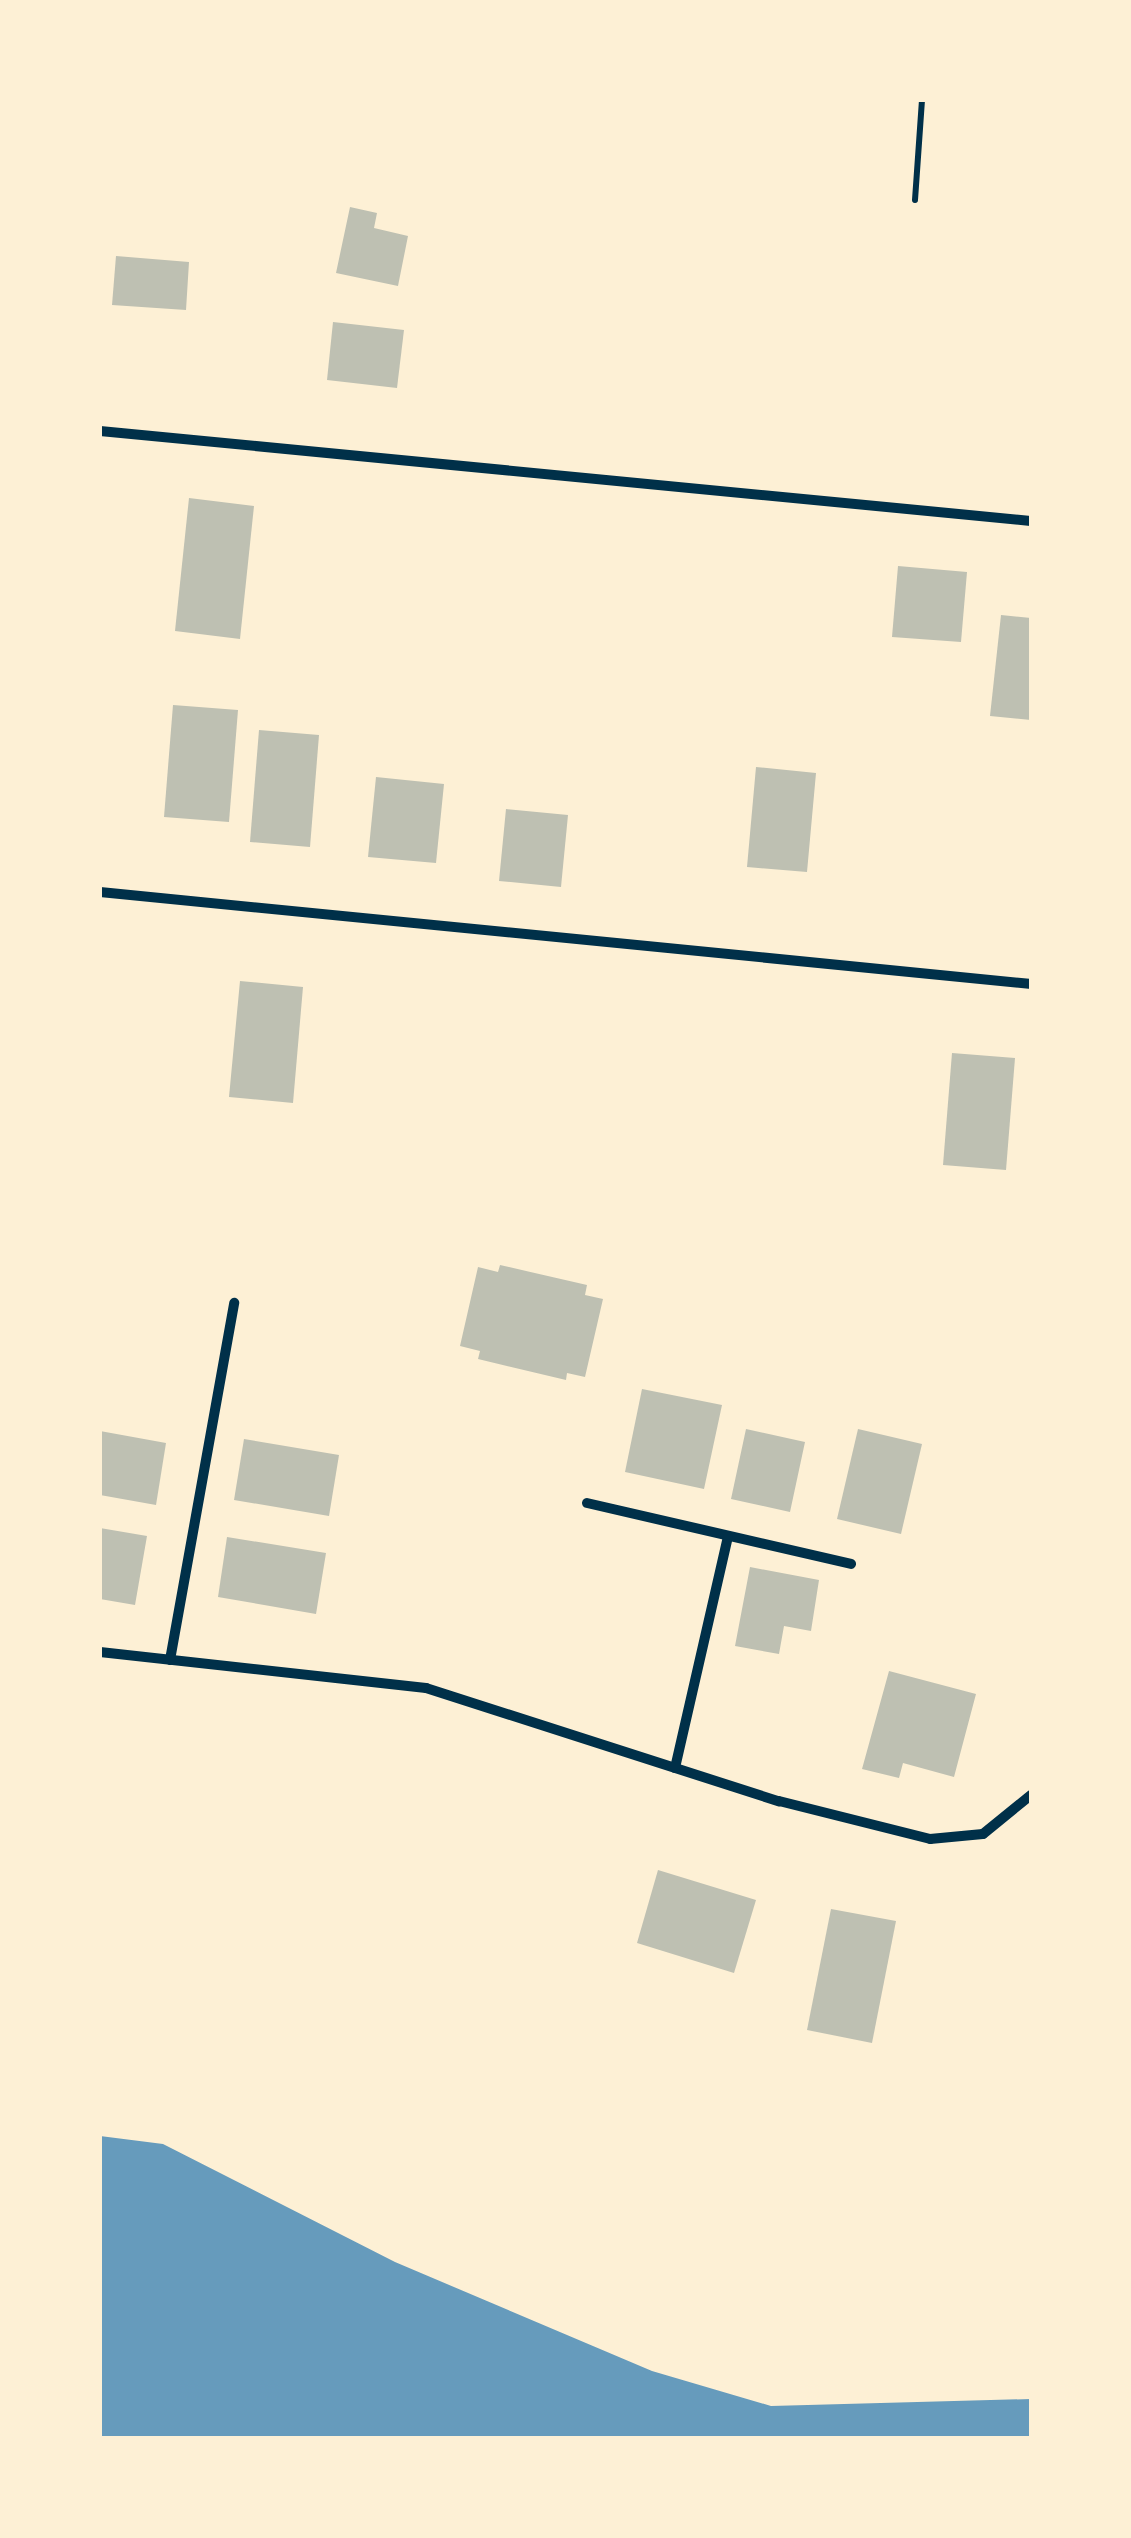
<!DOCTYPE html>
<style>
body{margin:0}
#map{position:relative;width:1131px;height:2538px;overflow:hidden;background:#fdf0d5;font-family:"Exo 2",sans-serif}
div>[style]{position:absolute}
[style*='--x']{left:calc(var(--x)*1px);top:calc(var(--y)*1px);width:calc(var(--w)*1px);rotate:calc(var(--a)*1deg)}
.water>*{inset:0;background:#669bbc}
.building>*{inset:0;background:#bec0b2}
.path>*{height:6px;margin:-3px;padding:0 3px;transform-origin:3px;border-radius:3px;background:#003049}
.minor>*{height:10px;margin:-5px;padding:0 5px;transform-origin:5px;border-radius:5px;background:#003049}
span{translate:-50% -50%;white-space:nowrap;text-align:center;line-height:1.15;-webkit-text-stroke:10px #fdf0d5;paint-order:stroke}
.frame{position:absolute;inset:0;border:102px solid #fdf0d5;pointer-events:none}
</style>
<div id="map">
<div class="water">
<div style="clip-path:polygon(100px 2136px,163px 2144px,395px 2262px,652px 2371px,771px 2406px,1031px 2399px,1031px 2438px,100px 2438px)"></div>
</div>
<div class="building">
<div style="clip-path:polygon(350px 207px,377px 213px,374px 228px,408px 236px,398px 286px,336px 273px)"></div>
<div style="clip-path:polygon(116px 256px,189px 262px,186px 310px,112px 305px)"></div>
<div style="clip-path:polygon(333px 322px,404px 330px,397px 388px,327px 380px)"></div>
<div style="clip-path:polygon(189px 498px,254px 506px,240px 639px,175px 631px)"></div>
<div style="clip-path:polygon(898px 566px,967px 572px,961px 642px,892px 637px)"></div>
<div style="clip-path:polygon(1001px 615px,1031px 618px,1031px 720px,990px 716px)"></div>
<div style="clip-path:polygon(173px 705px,238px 710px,229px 822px,164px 817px)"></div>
<div style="clip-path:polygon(259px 730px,319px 735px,310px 847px,250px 842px)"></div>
<div style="clip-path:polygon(756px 767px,816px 773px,807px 872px,747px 867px)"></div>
<div style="clip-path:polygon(376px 777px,444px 784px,436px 863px,368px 857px)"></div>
<div style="clip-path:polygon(506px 809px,568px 815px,561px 887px,499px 881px)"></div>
<div style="clip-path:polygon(240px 981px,303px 987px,293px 1103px,229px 1097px)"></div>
<div style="clip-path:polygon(952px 1053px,1015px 1058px,1006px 1170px,943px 1165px)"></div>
<div style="clip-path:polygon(500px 1265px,587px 1285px,585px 1295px,603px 1299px,585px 1377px,567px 1373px,566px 1380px,478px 1359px,480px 1351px,460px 1346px,478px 1267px,498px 1272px)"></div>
<div style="clip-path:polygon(642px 1389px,722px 1405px,704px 1489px,625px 1472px)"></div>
<div style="clip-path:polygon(746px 1429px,805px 1442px,790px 1512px,731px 1499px)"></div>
<div style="clip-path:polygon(858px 1429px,922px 1444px,901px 1534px,837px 1519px)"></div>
<div style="clip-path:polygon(100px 1431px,166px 1443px,156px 1505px,100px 1495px)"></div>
<div style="clip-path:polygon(244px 1439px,339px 1455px,329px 1516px,234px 1500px)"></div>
<div style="clip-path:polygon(100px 1528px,147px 1536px,135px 1605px,100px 1599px)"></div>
<div style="clip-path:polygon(227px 1537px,326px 1553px,316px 1614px,218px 1597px)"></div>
<div style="clip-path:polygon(750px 1567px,819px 1580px,811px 1631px,784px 1626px,779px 1654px,735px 1646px)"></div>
<div style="clip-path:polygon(889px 1671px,976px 1694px,954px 1777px,903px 1763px,899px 1778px,862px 1769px)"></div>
<div style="clip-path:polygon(658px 1870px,756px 1900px,734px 1973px,637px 1943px)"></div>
<div style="clip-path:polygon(831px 1909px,896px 1921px,872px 2043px,807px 2030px)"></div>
</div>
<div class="path">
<div style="--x:915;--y:200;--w:100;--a:-86"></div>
</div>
<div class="minor">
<div style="--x:100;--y:431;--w:935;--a:5.52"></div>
<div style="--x:100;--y:892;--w:936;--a:5.64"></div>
<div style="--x:587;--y:1503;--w:271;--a:13"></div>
<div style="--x:100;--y:1652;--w:328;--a:6.3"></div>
<div style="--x:426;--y:1688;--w:371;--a:17.8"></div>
<div style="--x:779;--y:1801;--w:156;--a:14.1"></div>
<div style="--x:930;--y:1839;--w:53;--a:-5.4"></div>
<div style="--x:983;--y:1834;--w:62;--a:-39.1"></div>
<div style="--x:170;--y:1660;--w:363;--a:-79.8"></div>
<div style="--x:675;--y:1768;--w:237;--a:-77.1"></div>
</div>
<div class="frame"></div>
</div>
